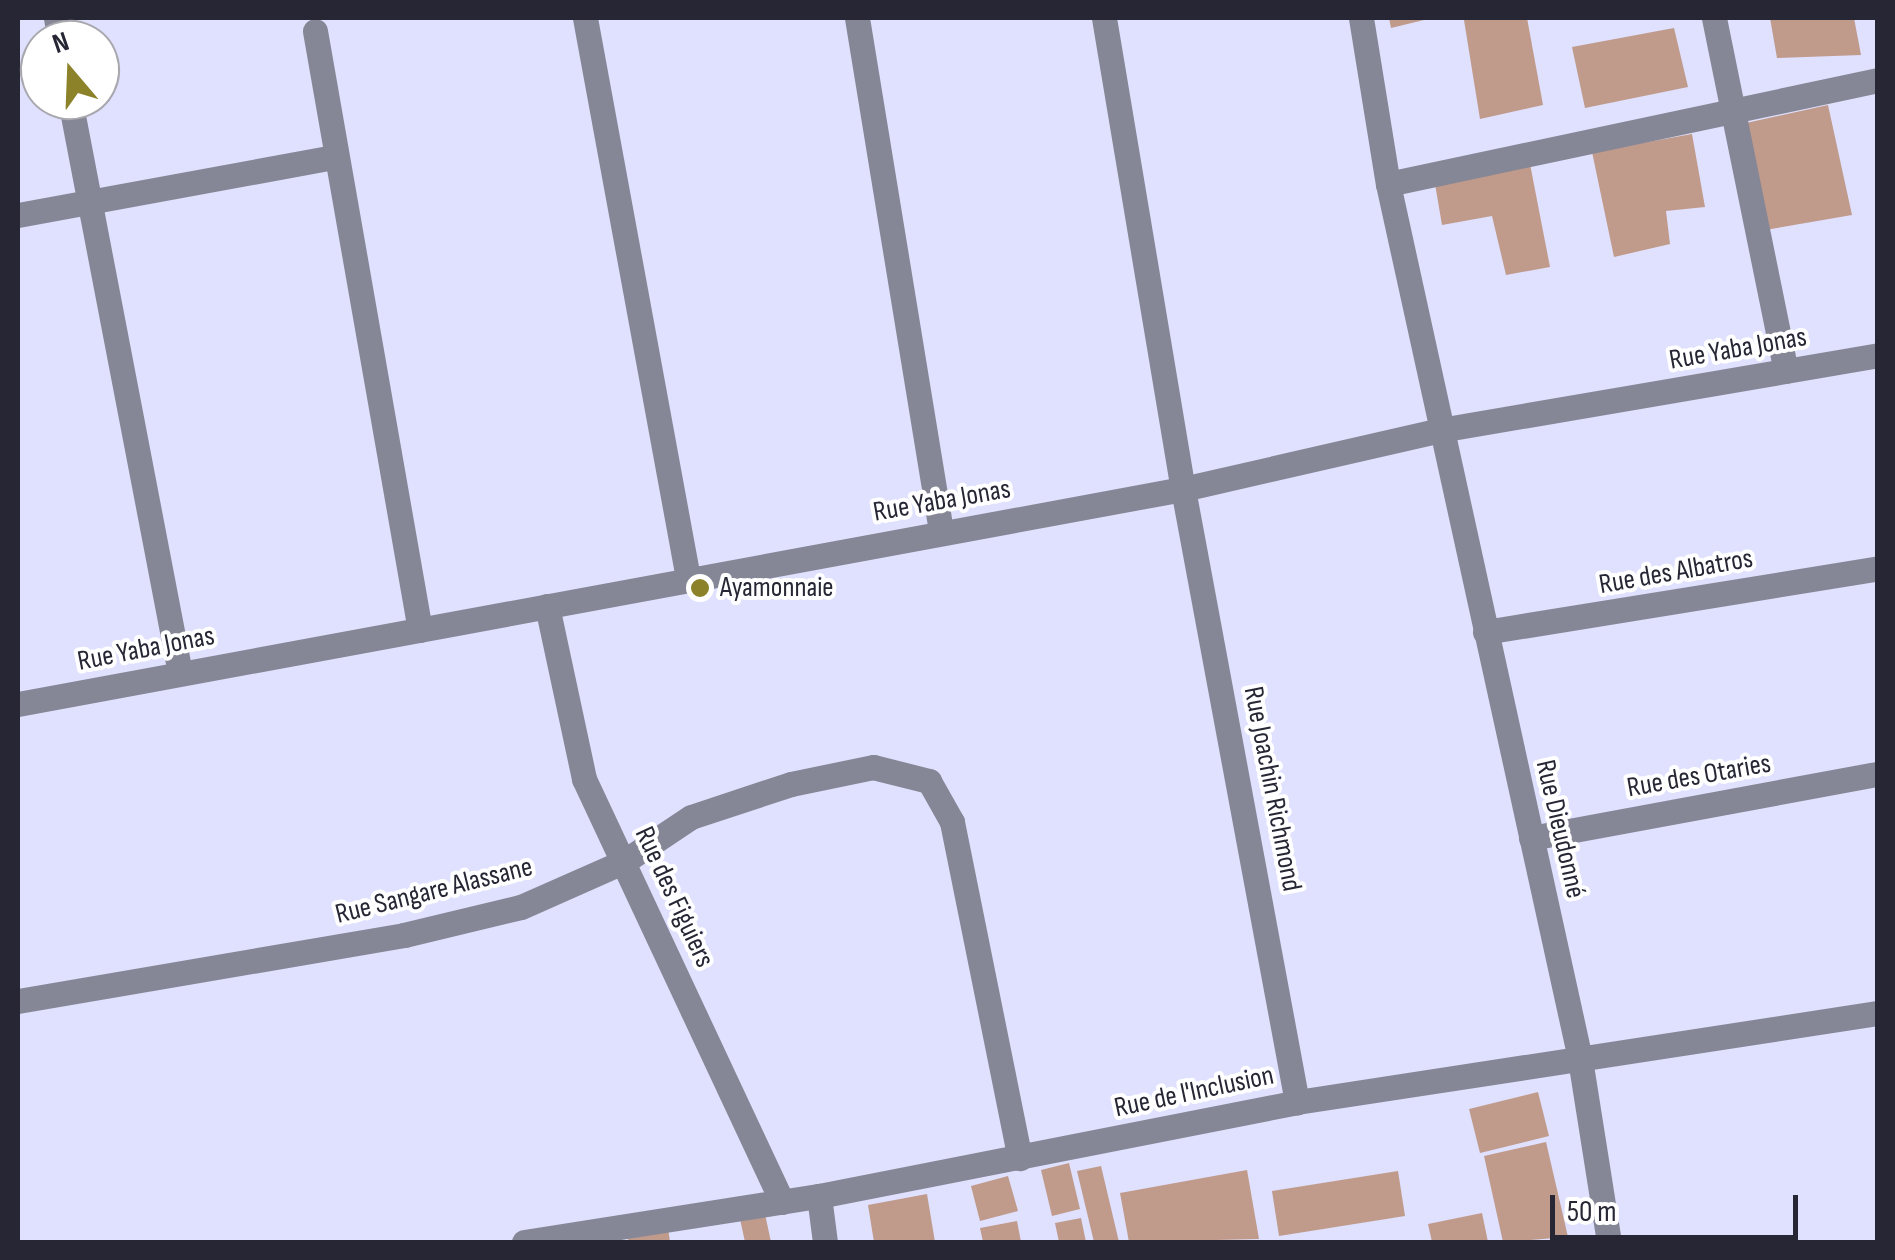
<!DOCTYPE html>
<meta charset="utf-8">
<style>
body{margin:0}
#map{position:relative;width:1895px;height:1260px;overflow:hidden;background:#dfe1fe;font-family:"Sofia Sans Condensed",sans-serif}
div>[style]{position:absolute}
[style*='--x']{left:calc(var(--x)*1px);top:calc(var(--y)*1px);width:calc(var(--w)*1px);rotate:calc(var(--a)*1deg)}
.building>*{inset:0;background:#c09a8b}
.minor>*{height:25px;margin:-12.5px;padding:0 12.5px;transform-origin:12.5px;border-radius:12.5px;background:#868796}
.dots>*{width:28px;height:28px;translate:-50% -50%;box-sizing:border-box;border:5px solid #fff;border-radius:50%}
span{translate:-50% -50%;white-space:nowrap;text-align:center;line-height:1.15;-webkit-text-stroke:8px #fff;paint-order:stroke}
.street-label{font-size:28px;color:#262634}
.poi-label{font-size:28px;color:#262634}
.left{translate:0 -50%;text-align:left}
.frame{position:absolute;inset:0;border:20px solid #262634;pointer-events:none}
.north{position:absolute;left:20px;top:20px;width:100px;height:100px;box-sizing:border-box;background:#fff;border:2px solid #a8a8ae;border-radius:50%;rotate:341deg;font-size:28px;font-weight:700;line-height:40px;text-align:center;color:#262634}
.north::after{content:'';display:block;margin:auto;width:35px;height:45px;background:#8b8229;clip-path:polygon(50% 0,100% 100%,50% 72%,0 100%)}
.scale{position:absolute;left:1550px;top:1195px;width:248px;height:45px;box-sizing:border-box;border:5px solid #262634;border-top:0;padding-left:12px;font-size:30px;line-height:35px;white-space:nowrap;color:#262634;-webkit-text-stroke:8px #fff;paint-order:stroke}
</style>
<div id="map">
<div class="building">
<div style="clip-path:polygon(1389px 18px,1428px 18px,1428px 19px,1391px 28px)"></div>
<div style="clip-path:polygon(1527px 18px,1543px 105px,1480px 119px,1464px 20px)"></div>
<div style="clip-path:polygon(1770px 18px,1854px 18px,1861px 55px,1777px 58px)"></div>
<div style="clip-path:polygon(1674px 28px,1688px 87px,1585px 108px,1572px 47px)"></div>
<div style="clip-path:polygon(1828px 105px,1852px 215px,1754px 232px,1746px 123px)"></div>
<div style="clip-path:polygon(1692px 134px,1705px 207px,1666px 211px,1670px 244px,1614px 257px,1592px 152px)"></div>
<div style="clip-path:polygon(1530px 164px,1550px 267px,1506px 275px,1492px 216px,1442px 225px,1435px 184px)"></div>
<div style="clip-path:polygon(1538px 1092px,1549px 1136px,1480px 1153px,1469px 1109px)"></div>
<div style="clip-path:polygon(1546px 1142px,1568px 1237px,1503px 1242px,1484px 1156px)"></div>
<div style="clip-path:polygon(1069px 1163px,1080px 1209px,1052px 1216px,1041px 1170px)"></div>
<div style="clip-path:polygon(1101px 1166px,1119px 1242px,1094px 1242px,1077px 1171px)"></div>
<div style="clip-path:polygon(1247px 1170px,1259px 1239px,1129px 1242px,1120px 1193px)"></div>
<div style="clip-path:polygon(1398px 1171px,1405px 1216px,1279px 1236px,1272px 1191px)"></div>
<div style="clip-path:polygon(1008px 1176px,1018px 1211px,980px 1221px,971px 1186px)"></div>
<div style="clip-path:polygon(927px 1194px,935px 1242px,874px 1242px,868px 1205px)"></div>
<div style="clip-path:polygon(1482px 1213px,1488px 1242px,1432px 1242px,1428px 1224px)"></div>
<div style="clip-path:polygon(765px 1214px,771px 1242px,745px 1242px,740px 1219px)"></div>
<div style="clip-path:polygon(1081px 1218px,1086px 1242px,1059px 1242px,1055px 1223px)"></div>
<div style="clip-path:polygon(1017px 1221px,1021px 1242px,983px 1242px,980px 1228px)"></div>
<div style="clip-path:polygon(668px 1228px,670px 1242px,629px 1242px,627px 1236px)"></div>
</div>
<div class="minor">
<div style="--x:56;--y:18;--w:22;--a:80"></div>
<div style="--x:585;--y:18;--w:569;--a:79.58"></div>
<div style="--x:857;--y:18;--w:520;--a:80.7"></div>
<div style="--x:1104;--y:18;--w:478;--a:80.5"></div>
<div style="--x:1183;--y:489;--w:624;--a:79.47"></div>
<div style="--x:1361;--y:18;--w:168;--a:80.8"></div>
<div style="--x:1388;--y:184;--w:896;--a:77.62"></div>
<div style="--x:1580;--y:1059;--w:185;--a:81"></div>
<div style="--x:1714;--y:18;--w:360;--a:78.5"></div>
<div style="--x:315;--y:31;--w:608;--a:80.06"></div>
<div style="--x:70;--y:100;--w:583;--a:79.13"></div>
<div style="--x:1388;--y:184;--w:501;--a:-11.98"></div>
<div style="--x:18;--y:215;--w:321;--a:-10.4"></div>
<div style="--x:547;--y:606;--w:177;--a:77.9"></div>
<div style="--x:584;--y:779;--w:467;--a:64.9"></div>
<div style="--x:1485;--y:632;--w:398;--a:-9.2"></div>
<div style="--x:18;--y:704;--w:1185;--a:-10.46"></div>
<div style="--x:1183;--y:489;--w:270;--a:-12.9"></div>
<div style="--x:1446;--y:429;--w:438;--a:-9.7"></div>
<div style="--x:1531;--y:838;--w:353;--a:-10.5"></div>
<div style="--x:18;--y:1001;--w:392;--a:-9.7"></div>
<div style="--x:404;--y:935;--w:120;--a:-13.5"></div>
<div style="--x:521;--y:907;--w:114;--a:-23.9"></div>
<div style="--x:625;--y:861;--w:79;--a:-33.7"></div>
<div style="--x:691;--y:817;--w:105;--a:-18.3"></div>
<div style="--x:791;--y:784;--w:84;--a:-11.7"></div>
<div style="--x:873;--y:767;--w:58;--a:14"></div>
<div style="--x:929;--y:781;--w:47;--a:60.7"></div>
<div style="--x:952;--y:822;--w:343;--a:78.6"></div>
<div style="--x:819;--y:1196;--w:46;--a:82.6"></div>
<div style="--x:524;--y:1242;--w:299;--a:-8.9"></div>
<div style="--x:819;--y:1196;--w:487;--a:-11.1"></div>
<div style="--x:1297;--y:1102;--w:588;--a:-8.71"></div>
</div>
<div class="dots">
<div style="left:700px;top:588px;background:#8b8229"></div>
</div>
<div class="street-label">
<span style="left:1738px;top:349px;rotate:-10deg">Rue Yaba Jonas</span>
<span style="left:942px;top:501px;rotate:-10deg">Rue Yaba Jonas</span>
<span style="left:1676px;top:572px;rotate:-10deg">Rue des Albatros</span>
<span style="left:146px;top:649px;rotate:-11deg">Rue Yaba Jonas</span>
<span style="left:1699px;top:776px;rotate:-10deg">Rue des Otaries</span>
<span style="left:1272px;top:789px;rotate:79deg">Rue Joachin Richmond</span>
<span style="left:1560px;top:829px;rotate:77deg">Rue Dieudonné</span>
<span style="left:434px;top:891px;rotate:-14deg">Rue Sangare Alassane</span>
<span style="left:674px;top:897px;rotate:65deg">Rue des Figuiers</span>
<span style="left:1194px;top:1092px;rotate:-12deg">Rue de l'Inclusion</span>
</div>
<div class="poi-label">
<span class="left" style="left:720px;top:588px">Ayamonnaie</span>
</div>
<div class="frame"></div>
<div class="north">N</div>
<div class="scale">50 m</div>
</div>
